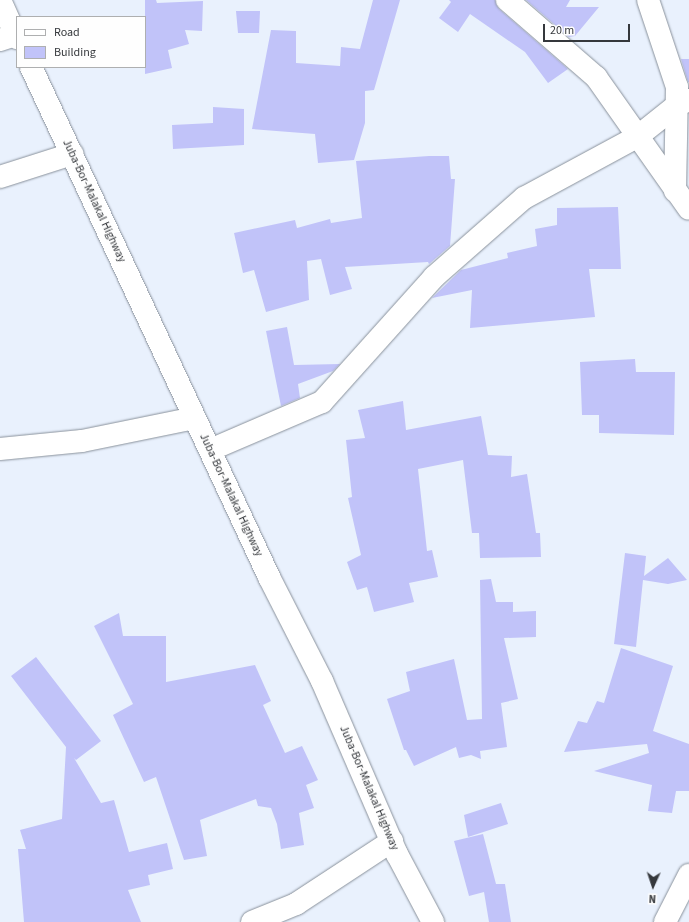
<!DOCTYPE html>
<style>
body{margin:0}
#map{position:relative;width:689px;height:922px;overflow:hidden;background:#e9f1fd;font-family:"Source Sans 3",sans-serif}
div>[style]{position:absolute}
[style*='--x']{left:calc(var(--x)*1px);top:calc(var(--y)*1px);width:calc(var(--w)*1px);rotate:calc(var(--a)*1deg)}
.building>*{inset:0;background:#c1c3f9}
.roads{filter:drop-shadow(0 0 1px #89919b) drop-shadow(0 0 1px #89919b)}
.minor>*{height:22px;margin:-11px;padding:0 11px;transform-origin:11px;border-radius:11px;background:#fff}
.primary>*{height:22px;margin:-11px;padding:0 11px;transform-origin:11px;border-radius:11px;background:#fff}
span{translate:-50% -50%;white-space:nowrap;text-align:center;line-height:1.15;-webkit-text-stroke:3px #fefefe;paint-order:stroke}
.street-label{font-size:12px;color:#35383c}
.legend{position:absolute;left:16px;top:16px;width:130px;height:52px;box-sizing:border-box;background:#fefefe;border:1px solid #aeafb0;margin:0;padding:5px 7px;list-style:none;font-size:12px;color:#35383c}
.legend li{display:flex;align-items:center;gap:8px;height:20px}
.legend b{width:20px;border:1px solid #aeafb0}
.north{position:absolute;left:633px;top:866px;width:40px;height:40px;-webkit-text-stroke:3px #fefefe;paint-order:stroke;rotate:183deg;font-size:11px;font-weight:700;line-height:16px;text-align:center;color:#35383c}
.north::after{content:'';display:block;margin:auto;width:14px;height:18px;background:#35383c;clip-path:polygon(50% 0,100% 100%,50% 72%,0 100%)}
.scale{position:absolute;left:543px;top:24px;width:87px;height:18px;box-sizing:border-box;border:2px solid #35383c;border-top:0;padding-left:5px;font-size:12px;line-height:14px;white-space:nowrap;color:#35383c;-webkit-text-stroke:3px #fefefe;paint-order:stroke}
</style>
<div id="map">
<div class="building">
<div style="clip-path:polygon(145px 0,156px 0,157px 3px,203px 1px,202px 31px,185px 30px,189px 44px,168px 50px,172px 68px,145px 74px)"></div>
<div style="clip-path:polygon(373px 0,400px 0,374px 90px,365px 91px,365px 123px,354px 160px,318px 163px,315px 134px,252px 129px,271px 30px,296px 31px,296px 63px,340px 66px,341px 47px,360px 49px)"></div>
<div style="clip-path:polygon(449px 0,495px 0,499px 9px,568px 69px,548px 83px,525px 52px,470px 14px,458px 32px,439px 18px,451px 2px)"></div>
<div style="clip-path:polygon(526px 0,570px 0,566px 7px,599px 7px,575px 36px,569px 37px)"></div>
<div style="clip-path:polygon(236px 11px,260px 11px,259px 33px,238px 33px)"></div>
<div style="clip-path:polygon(681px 59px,689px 59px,689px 82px,688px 82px)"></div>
<div style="clip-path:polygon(213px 107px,244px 109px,244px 145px,173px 149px,172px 125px,213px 123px)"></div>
<div style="clip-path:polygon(429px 156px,449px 156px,451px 179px,455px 179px,450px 246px,429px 264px,428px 262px,345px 267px,352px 289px,330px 295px,321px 259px,307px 261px,309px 300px,266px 312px,254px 270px,243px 273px,234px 233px,295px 220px,297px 228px,330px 219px,331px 223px,362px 218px,356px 161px)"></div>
<div style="clip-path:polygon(618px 207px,621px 269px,589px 269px,595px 317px,470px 328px,472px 290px,432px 298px,461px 270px,508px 258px,507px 253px,537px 246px,535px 229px,557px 225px,557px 208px)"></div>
<div style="clip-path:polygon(287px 327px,294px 365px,340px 364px,333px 371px,298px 384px,300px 398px,281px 406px,266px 331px)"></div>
<div style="clip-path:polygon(635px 359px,636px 372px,675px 372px,674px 435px,599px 433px,599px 415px,582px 415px,580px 362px)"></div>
<div style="clip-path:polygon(403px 401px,406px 430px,481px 416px,488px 455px,512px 456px,511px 477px,527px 474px,536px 533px,540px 533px,541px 557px,480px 558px,479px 533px,472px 533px,463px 460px,418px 469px,427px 551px,432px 550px,438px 577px,409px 583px,414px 602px,374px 612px,367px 587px,357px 590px,347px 562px,361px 555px,348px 498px,352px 497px,346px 440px,365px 438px,358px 410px)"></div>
<div style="clip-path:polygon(625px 553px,646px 556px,644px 576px,668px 558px,687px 580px,668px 584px,643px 580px,636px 647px,614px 644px)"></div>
<div style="clip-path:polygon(491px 579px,496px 602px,513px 602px,513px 612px,536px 611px,536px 637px,504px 638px,518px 699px,501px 703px,507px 747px,480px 751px,481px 759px,471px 755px,459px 758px,456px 747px,414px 766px,406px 750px,404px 750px,387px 699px,410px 691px,406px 672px,454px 659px,467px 720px,482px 719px,480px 580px)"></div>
<div style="clip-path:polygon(119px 613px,123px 636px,166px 636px,166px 682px,255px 665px,271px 701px,263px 705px,285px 753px,302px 746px,318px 780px,306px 785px,314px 808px,299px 813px,304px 845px,281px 849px,277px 824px,271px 808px,258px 806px,256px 799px,200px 820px,207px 856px,184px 860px,156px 777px,144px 782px,113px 715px,133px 704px,94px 626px)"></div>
<div style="clip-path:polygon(621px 648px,673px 666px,653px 731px,689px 744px,689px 791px,676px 791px,672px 813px,648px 811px,652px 785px,594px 771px,649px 753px,647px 744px,564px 752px,578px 721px,587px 723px,597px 701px,604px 703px)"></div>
<div style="clip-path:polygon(36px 657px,101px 741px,76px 760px,74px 758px,101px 803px,114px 800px,129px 852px,167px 843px,173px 869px,148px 875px,150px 885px,128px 890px,141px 922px,24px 922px,18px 849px,26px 849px,20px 830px,62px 819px,66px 747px,11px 676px)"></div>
<div style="clip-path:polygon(501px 803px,508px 824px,468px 837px,464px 815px)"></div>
<div style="clip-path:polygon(483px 834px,496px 884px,505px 884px,511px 922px,489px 922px,484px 892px,469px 896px,454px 841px)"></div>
</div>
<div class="roads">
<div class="minor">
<div style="--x:507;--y:0;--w:118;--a:40.9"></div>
<div style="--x:596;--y:77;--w:161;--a:54.8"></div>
<div style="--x:648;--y:0;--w:92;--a:71.6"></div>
<div style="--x:677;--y:87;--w:104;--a:91.1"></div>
<div style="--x:0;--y:40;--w:16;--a:-18"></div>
<div style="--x:0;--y:177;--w:76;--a:-17.7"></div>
<div style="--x:0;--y:449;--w:82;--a:-5.6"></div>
<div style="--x:82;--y:441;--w:115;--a:-11.5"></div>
<div style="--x:210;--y:450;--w:122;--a:-23.2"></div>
<div style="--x:322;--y:402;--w:168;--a:-48.1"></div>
<div style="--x:434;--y:277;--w:120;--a:-41.3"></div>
<div style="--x:524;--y:198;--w:128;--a:-28.4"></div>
<div style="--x:637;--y:137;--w:50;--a:-38.5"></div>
<div style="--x:676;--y:106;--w:14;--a:-25"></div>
<div style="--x:252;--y:922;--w:48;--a:-22.2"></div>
<div style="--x:296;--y:904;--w:115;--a:-33.3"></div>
<div style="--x:665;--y:922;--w:53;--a:-62.9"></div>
</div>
<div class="primary">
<div style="--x:0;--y:0;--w:42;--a:65.9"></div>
<div style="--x:31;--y:67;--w:563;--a:64.98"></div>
<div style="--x:269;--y:577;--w:117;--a:63"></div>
<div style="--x:322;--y:681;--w:189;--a:66.6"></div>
<div style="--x:397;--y:854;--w:77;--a:62.1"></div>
</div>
</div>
<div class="street-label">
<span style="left:94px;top:201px;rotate:65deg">Juba-Bor-Malakal Highway</span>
<span style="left:231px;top:495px;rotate:65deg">Juba-Bor-Malakal Highway</span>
<span style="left:369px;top:788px;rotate:67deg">Juba-Bor-Malakal Highway</span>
</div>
<ul class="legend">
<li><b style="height:5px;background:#fff"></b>Road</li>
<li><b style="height:11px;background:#c1c3f9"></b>Building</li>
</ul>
<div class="north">N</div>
<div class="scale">20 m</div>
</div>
